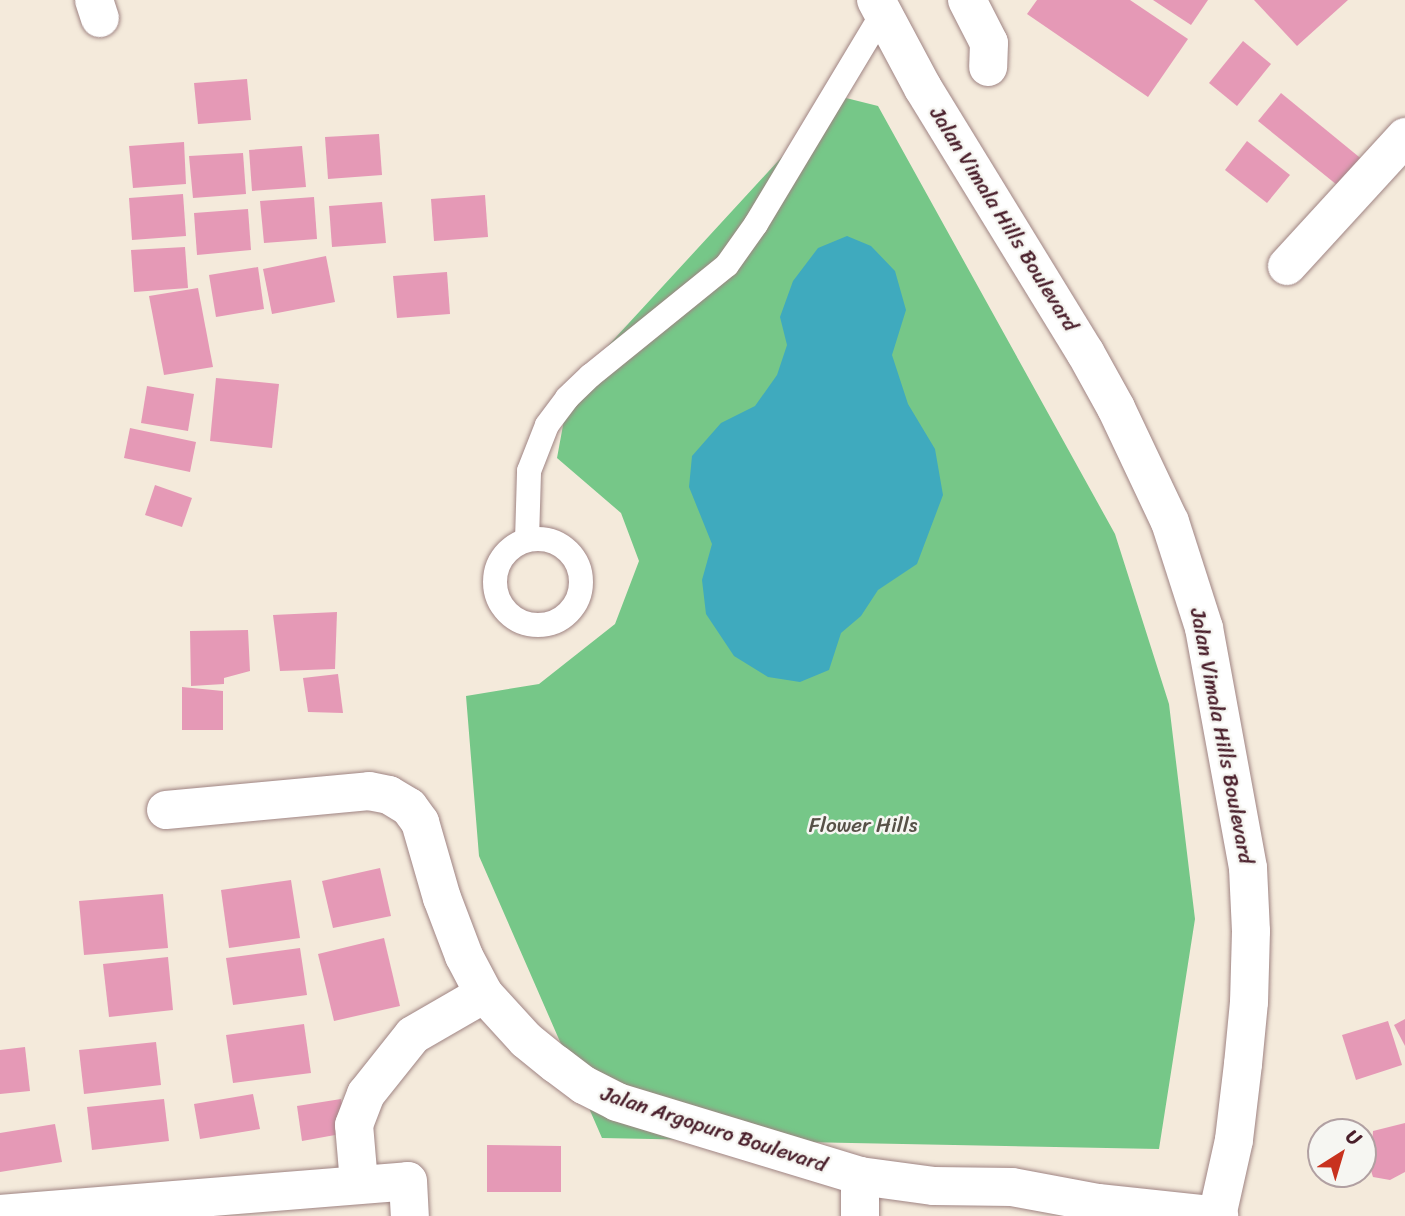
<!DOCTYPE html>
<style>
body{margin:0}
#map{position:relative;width:1405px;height:1216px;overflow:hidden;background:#f4eadb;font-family:Sriracha,sans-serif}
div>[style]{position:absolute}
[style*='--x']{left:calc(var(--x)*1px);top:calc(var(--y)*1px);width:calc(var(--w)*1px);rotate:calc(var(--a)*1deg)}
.green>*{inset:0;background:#76c788}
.water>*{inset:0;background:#3faabe}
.building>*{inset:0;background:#e599b6}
.roads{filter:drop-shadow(0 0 2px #9f8483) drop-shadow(0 0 2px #9f8483)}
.lane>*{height:24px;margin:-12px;padding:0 12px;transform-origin:12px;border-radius:12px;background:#fff}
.lane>.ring{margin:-12px;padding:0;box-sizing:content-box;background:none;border:24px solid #fff;border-radius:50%}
.street>*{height:38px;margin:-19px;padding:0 19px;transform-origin:19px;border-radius:19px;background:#fff}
span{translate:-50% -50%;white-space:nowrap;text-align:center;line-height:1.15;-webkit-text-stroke:5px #f6f6f2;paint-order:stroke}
.street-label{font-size:21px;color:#4a1f2b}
.park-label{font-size:21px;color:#575147}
.north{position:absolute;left:1307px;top:1118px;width:70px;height:70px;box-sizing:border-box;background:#f6f6f2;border:2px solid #b1a0a2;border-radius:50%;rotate:37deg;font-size:19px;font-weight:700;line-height:28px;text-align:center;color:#4a1f2b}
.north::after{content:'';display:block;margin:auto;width:24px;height:32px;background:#c8321e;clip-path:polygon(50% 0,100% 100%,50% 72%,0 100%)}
</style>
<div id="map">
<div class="green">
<div style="clip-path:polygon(838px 96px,878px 106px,1115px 534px,1169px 704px,1195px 919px,1159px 1149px,602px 1138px,479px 856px,466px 696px,539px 684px,615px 624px,639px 561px,621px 513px,557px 458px,570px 387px)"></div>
</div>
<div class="water">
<div style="clip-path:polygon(847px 236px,871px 246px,895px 271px,906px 310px,892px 355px,908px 404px,935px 449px,943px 495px,917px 564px,878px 590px,861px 616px,841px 633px,829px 670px,800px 682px,768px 677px,734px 656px,706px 614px,702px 580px,712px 544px,689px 487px,692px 456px,721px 423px,755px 406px,777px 375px,787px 345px,780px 317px,793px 281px,818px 248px)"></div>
</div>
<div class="building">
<div style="clip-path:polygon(1037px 0,1130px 0,1188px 39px,1148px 97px,1027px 14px)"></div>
<div style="clip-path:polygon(1153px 0,1208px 0,1191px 25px)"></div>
<div style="clip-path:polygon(1254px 0,1348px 0,1297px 46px)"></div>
<div style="clip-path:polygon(1243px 41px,1271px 64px,1237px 106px,1209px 83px)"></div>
<div style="clip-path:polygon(247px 79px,251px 120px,198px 124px,194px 83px)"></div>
<div style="clip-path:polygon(1281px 93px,1364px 161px,1342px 189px,1258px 121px)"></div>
<div style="clip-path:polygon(379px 134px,382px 175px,328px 179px,325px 137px)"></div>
<div style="clip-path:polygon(1247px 141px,1290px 175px,1267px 203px,1225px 170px)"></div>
<div style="clip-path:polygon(184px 142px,186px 184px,133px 188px,129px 146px)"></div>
<div style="clip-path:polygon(302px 146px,306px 187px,252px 191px,249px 150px)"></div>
<div style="clip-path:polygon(243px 153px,246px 194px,193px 198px,189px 156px)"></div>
<div style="clip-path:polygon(183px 194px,186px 236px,132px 240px,129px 198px)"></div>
<div style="clip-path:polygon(485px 195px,488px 237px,434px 241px,431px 199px)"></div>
<div style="clip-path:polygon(314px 197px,317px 239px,264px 243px,260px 201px)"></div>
<div style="clip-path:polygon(382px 202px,386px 243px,332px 247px,329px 206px)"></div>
<div style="clip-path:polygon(248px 209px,251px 250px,197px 255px,194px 213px)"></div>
<div style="clip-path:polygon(185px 247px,188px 288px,134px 292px,131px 250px)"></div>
<div style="clip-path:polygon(326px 256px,335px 302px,272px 314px,263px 269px)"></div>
<div style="clip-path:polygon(258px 267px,264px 309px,216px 317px,209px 275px)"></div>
<div style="clip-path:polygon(447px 272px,450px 314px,397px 318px,393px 276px)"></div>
<div style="clip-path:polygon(198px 288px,213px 367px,164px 375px,149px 296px)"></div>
<div style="clip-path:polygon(216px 378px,279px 384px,272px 448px,210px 441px)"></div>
<div style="clip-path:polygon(147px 386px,194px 394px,188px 431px,141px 423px)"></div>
<div style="clip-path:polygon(130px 428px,196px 442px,190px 472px,124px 458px)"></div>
<div style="clip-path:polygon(155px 485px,192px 498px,182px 527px,145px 515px)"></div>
<div style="clip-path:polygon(337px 612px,335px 669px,280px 671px,273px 615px)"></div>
<div style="clip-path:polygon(248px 630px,250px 671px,224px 678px,224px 684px,191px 686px,190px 631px)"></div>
<div style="clip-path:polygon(338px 674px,343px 713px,308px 712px,303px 678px)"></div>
<div style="clip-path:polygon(182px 687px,223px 691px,223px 730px,182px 730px)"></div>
<div style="clip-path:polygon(380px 868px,391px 916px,333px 928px,322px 881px)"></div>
<div style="clip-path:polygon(291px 880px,300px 938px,229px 948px,221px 890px)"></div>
<div style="clip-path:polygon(163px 894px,168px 948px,84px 955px,79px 901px)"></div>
<div style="clip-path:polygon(384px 938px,400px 1006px,334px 1021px,318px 954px)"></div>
<div style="clip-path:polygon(300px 948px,307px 995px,233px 1005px,226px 958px)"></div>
<div style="clip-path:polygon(168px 957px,173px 1010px,109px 1017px,103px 964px)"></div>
<div style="clip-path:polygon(1405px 1019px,1405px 1046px,1394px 1025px)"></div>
<div style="clip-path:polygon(1388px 1021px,1402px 1065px,1356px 1080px,1342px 1035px)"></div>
<div style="clip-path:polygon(304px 1024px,311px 1073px,233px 1083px,226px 1035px)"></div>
<div style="clip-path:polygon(156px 1042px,161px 1085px,84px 1094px,79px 1050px)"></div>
<div style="clip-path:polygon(25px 1047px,30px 1091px,0 1094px,0 1050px)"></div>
<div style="clip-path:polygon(253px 1094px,260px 1129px,200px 1139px,194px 1104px)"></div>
<div style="clip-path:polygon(164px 1099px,169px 1141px,92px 1150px,87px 1107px)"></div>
<div style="clip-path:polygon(341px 1099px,346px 1133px,302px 1141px,297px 1106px)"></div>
<div style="clip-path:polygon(1405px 1123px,1405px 1172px,1390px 1180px,1373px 1177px,1364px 1149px,1372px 1144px,1373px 1131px)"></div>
<div style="clip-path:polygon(55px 1124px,62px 1162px,0 1172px,0 1133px)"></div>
<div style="clip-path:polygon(487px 1145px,561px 1146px,561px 1192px,487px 1192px)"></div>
</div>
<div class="roads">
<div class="lane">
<div class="ring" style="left:495px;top:539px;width:62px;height:62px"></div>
<div style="--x:527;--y:540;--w:69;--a:-88.3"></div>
<div style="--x:529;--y:471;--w:49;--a:-68.6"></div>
<div style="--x:547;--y:425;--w:34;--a:-53"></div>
<div style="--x:567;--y:398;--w:32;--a:-44"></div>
<div style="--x:590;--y:376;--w:176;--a:-39"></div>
<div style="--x:727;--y:265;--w:50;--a:-54.7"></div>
<div style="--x:756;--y:224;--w:245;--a:-59"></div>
</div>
<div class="street">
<div style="--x:94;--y:0;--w:19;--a:72"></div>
<div style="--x:876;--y:0;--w:100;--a:61.9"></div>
<div style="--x:923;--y:88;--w:310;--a:58.5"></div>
<div style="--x:1085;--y:352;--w:64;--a:61"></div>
<div style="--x:1116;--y:408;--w:126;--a:64.7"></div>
<div style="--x:1170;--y:522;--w:111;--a:72.2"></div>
<div style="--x:1204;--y:628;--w:244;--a:79.6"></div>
<div style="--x:1248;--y:868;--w:63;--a:87.3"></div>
<div style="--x:1251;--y:931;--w:71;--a:91.6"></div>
<div style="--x:1249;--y:1002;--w:62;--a:95.5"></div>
<div style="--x:1243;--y:1064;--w:77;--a:96.8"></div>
<div style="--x:1234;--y:1140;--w:78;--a:102.6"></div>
<div style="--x:967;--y:0;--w:48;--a:62.9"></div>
<div style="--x:989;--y:43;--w:24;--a:92"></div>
<div style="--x:1287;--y:266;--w:175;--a:-47.5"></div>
<div style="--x:166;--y:810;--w:204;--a:-5.3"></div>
<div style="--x:369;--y:791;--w:20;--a:11"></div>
<div style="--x:389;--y:795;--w:23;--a:31"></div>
<div style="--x:409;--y:807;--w:19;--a:54"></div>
<div style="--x:420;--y:822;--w:79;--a:73.9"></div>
<div style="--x:442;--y:898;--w:62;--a:69.2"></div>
<div style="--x:464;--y:956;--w:43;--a:62.2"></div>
<div style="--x:484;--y:994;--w:62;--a:47.6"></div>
<div style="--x:526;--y:1040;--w:38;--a:39"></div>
<div style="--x:556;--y:1064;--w:35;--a:37"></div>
<div style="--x:584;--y:1085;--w:37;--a:27"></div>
<div style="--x:617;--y:1102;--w:254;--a:16.9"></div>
<div style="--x:860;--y:1176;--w:75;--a:7.7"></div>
<div style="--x:934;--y:1186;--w:78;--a:0.7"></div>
<div style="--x:1012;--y:1187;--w:87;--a:10.5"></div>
<div style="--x:1098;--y:1203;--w:122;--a:6.1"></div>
<div style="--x:860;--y:1176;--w:40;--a:90"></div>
<div style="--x:359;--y:1183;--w:58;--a:-94.9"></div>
<div style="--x:354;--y:1125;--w:33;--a:-69"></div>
<div style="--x:366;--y:1094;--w:75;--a:-51.5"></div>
<div style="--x:413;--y:1035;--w:82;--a:-30"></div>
<div style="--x:0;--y:1214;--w:409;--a:-4.6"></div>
<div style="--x:408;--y:1181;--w:35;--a:87"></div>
</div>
</div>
<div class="street-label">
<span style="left:1004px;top:219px;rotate:58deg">Jalan Vimala Hills Boulevard</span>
<span style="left:1222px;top:736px;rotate:79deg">Jalan Vimala Hills Boulevard</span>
<span style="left:714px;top:1129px;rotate:18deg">Jalan Argopuro Boulevard</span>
</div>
<div class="park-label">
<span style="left:863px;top:825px">Flower Hills</span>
</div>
<div class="north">U</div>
</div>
